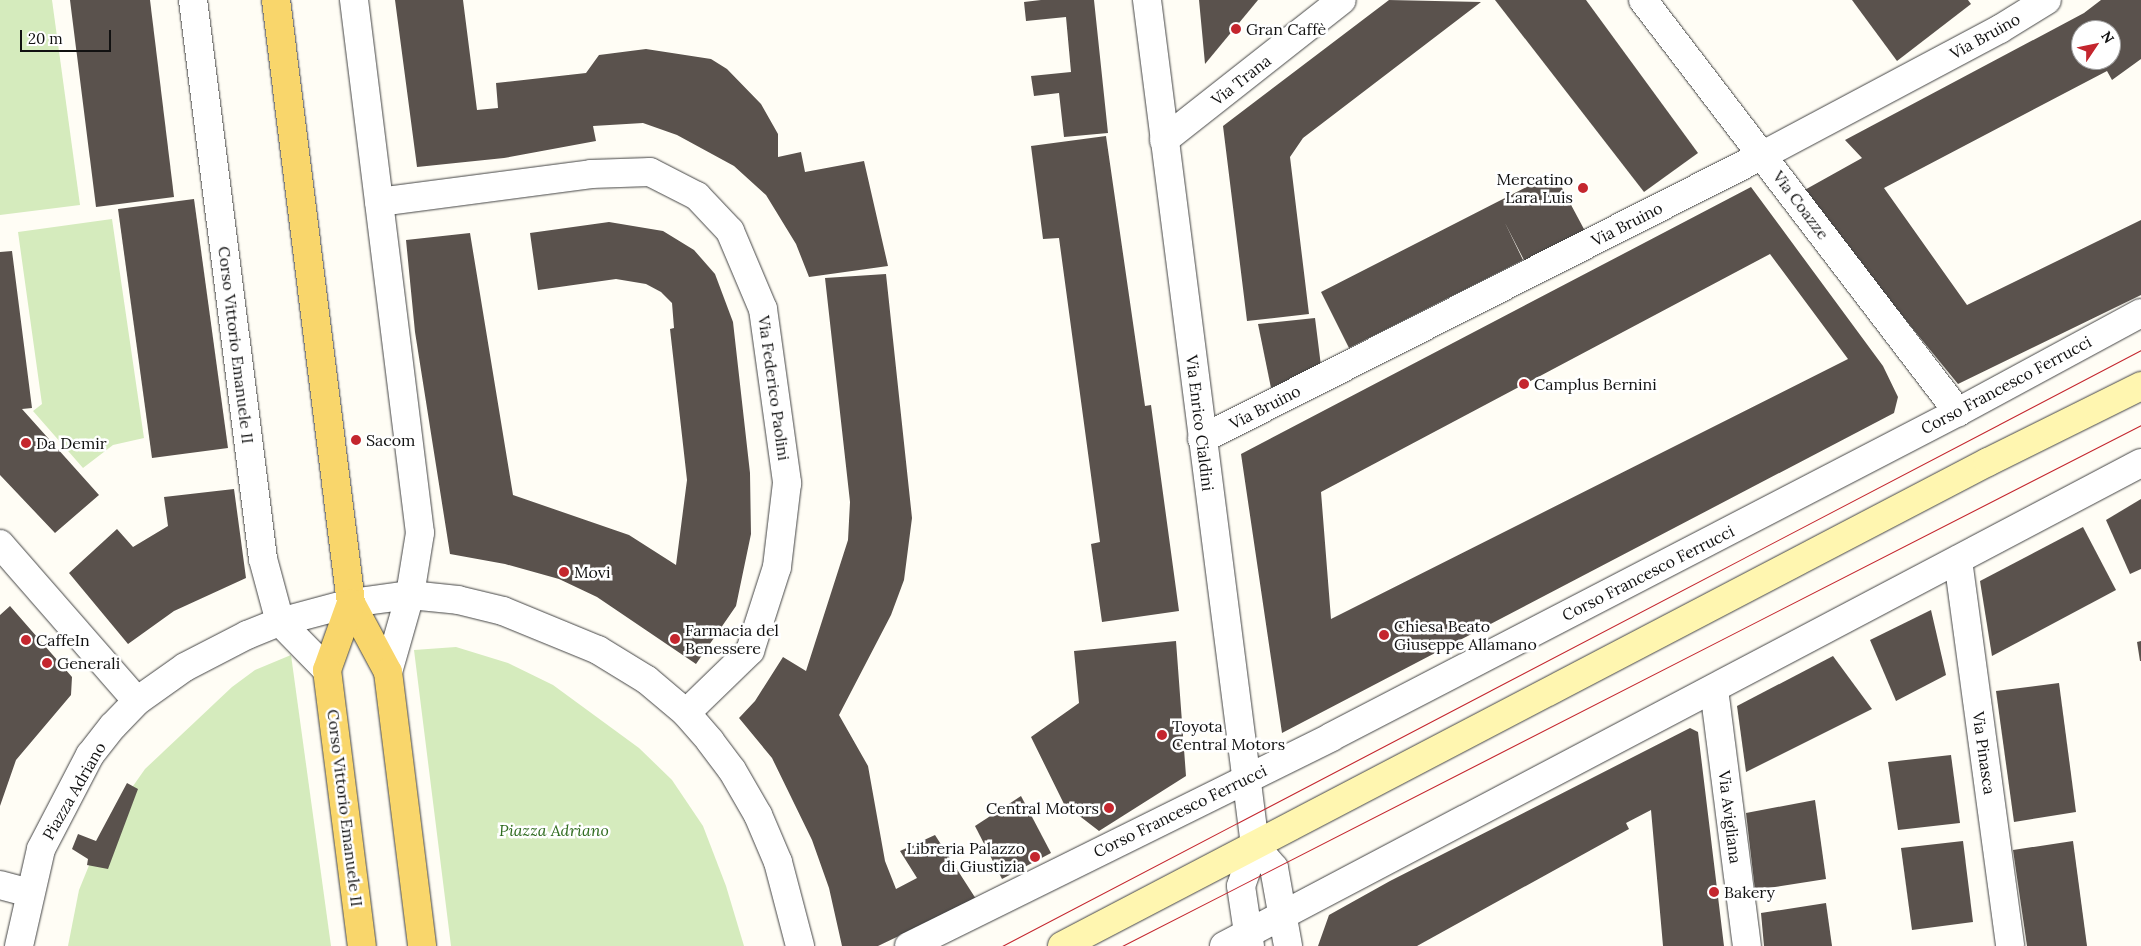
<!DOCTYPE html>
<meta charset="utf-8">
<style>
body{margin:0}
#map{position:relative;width:2141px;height:946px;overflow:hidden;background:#fffdf5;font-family:Lora,serif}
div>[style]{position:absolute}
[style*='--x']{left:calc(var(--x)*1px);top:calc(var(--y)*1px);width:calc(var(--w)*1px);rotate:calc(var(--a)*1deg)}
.green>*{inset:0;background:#d5ebbd}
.building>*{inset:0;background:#5a524d}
.roads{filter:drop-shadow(0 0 1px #444) drop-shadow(0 0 1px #444)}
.minor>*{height:28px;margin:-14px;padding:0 14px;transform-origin:14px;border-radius:14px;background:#fff}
.tertiary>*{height:28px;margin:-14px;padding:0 14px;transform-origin:14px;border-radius:14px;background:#fff}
.secondary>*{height:28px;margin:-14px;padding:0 14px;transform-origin:14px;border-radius:14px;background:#fff6b0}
.primary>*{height:28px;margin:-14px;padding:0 14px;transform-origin:14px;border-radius:14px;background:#f9d66b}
.tram>*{height:1px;margin:-0.5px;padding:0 0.5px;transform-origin:0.5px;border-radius:0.5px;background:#c4262e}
.dots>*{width:14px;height:14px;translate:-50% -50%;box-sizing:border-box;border:2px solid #fff;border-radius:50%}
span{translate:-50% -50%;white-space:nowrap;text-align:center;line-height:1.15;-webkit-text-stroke:5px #fff;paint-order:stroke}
.poi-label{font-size:16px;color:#111}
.left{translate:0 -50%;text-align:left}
.right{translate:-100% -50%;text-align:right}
.street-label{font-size:16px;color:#111}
.park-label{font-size:16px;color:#2f6b1f;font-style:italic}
.north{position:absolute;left:2071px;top:20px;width:50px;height:50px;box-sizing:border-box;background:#fff;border:1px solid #a0a0a0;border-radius:50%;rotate:56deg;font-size:14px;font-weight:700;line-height:20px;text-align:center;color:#111}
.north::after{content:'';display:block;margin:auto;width:18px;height:22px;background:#c4262e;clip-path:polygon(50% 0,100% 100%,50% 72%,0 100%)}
.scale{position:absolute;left:20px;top:30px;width:91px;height:22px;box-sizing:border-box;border:2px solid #111;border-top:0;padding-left:6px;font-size:15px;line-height:18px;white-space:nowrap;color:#111;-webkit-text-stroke:4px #fff;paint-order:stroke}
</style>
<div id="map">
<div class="green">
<div style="clip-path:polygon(0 0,52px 0,80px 205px,0 215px)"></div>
<div style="clip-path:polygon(112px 219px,144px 438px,113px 445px,83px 468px,33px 411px,42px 404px,18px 232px)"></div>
<div style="clip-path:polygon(456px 647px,508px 663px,553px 685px,639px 748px,672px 780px,703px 826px,726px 886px,744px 946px,451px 946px,414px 650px)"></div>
<div style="clip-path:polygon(291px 655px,331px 946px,68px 946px,79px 890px,105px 826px,145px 769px,232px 687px,255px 670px)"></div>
</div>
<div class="building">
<div style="clip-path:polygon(70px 0,150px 0,174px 197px,96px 207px)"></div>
<div style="clip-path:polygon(395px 0,463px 0,477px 110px,498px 108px,496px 83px,586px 73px,599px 55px,646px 49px,711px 59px,727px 69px,761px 104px,778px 134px,778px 157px,801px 152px,805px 172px,864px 161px,888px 266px,809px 277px,796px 244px,766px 195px,734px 166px,677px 135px,643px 123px,593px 126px,596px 141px,504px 158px,417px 167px)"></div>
<div style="clip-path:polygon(1041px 0,1094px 0,1108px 133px,1064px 137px,1059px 93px,1034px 96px,1031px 76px,1071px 72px,1066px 17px,1026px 21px,1024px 2px)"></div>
<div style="clip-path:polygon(1199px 0,1258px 0,1205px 64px)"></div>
<div style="clip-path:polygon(1389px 0,1481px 2px,1303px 138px,1290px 157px,1309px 314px,1247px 321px,1223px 126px)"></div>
<div style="clip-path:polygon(1495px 0,1586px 0,1698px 153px,1644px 192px)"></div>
<div style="clip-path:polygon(1852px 0,1968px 0,1971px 4px,1897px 61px)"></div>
<div style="clip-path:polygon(evenodd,2101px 0,2141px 0,2141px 59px,2112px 80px,2107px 71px,1884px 188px,1967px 305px,2141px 220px,2141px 295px,1958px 384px,1801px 192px,1862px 158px,1845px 140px,2084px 13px,2101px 0,2081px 30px,2111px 30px,2111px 60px,2081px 60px,2081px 30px)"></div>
<div style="clip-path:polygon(1106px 136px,1145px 406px,1151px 405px,1179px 611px,1102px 622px,1091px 544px,1100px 542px,1059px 238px,1043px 239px,1031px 146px)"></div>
<div style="clip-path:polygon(1554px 173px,1585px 231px,1525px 262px,1505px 223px,1523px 260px,1349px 348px,1321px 292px)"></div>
<div style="clip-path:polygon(evenodd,1751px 187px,1883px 366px,1898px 397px,1894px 413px,1282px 733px,1241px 454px,1751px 187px,1770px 254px,1848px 359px,1331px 619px,1321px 492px,1770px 254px)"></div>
<div style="clip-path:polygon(194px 199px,228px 448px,152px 458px,118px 209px)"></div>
<div style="clip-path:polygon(609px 222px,663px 231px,694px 250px,715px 274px,733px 322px,750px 473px,751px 534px,736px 606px,696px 664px,597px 597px,559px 579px,505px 564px,450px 554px,415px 332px,406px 240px,470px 233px,513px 495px,629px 535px,676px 565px,687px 480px,670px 329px,674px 328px,672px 303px,661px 292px,646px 284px,616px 279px,538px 290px,530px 233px)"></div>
<div style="clip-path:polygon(12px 251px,32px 408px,22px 409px,99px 495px,55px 533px,0 475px,0 252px)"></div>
<div style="clip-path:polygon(886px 274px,912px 518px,904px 580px,891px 615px,839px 715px,868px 766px,885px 861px,896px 889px,917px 878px,900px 851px,935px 835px,976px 899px,878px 946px,842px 946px,829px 888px,812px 840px,772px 758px,739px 718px,755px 701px,783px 657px,806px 671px,848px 540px,850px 502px,825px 278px)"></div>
<div style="clip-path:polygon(1315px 318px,1321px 366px,1271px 388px,1258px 324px)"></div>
<div style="clip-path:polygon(234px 489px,246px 578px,174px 611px,128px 644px,69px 573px,117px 529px,133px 547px,168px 526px,164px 497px)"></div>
<div style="clip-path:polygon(2141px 499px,2141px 569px,2130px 574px,2106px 520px)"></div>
<div style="clip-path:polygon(2083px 527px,2116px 590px,1992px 656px,1980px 581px)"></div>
<div style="clip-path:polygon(10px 606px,72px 677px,71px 695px,16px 760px,0 806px,0 615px)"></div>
<div style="clip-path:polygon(1931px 610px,1946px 675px,1896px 701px,1870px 640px)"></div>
<div style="clip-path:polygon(1176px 641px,1186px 776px,1099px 831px,1064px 804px,1031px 737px,1079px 703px,1074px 651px)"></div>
<div style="clip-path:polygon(2141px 641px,2141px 661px,2140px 661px,2137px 642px)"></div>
<div style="clip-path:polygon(1833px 656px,1872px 709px,1746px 772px,1737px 706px)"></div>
<div style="clip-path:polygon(2059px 683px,2076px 812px,2014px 822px,1996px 691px)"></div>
<div style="clip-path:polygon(1690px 728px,1698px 732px,1724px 946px,1663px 946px,1651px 810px,1626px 823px,1629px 829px,1417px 946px,1318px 946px,1329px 915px,1390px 881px)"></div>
<div style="clip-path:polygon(1951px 755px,1960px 823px,1898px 830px,1888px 762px)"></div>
<div style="clip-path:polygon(127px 783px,138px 789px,108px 869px,87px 865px,88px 859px,72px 849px,78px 834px,96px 841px)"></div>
<div style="clip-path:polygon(1021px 796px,1051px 853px,1002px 879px,975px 826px)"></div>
<div style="clip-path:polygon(1815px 800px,1826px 879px,1755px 890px,1746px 813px)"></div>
<div style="clip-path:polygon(1963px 841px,1973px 922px,1912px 930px,1901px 848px)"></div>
<div style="clip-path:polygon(2073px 841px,2087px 946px,2027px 946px,2013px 850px)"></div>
<div style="clip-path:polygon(1826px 903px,1832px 946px,1764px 946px,1761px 913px)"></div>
</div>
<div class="roads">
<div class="minor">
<div style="--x:193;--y:0;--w:563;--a:82.86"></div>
<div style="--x:263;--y:559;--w:65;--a:74.9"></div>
<div style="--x:280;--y:622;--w:67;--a:45.6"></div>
<div style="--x:354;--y:0;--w:537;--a:82.94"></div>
<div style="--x:420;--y:533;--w:63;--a:99.2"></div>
<div style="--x:410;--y:595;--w:80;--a:105.9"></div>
<div style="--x:1643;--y:0;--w:519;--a:52.6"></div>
<div style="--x:1164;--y:140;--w:226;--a:-38.2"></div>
<div style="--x:379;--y:202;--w:214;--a:-7.5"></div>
<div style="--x:591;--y:174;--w:59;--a:-1.9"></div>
<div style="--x:650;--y:172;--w:53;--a:27.1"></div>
<div style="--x:697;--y:196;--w:48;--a:46.7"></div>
<div style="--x:730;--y:231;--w:85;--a:67.1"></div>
<div style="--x:763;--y:309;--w:176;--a:82.1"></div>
<div style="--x:787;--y:483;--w:85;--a:96.8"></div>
<div style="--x:777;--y:567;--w:88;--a:107.8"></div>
<div style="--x:750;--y:651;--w:89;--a:135.9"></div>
<div style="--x:1202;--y:439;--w:629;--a:-26.85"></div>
<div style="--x:1763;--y:155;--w:268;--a:-28"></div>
<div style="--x:2000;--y:29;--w:55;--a:-31.7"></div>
<div style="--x:0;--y:544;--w:208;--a:48.9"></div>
<div style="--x:1958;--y:560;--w:389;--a:82.3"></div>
<div style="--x:351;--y:603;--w:60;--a:-7.7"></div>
<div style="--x:410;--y:595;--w:48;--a:5.9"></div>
<div style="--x:458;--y:600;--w:46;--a:13.7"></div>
<div style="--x:503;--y:611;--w:103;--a:22.3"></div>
<div style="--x:598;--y:650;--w:57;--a:31.5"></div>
<div style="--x:647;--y:680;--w:51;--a:40.2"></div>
<div style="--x:686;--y:713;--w:37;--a:49"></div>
<div style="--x:710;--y:741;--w:36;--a:53"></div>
<div style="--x:732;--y:770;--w:52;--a:60"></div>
<div style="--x:758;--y:815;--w:51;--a:66.9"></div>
<div style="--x:778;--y:862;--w:87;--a:75.3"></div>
<div style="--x:1714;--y:689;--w:259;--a:82.7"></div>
<div style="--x:0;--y:885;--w:30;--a:15"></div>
<div style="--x:909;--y:946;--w:471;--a:-26.3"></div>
<div style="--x:1331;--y:737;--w:706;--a:-27.4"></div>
<div style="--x:1958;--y:412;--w:208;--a:-28.4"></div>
<div style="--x:1224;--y:946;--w:1036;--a:-27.78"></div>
</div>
<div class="tertiary">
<div style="--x:1147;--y:0;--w:853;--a:82.72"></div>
<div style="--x:1255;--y:846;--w:42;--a:109.3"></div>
<div style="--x:1241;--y:886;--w:61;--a:81.5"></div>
<div style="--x:1255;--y:846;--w:29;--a:49"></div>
<div style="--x:1274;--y:868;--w:79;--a:79.8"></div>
<div style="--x:19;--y:946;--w:99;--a:-77.2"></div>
<div style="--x:41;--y:849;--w:106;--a:-62.5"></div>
<div style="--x:90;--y:755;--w:37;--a:-52"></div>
<div style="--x:113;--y:726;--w:35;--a:-46"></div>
<div style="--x:137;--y:701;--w:59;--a:-35.3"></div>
<div style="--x:185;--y:667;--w:70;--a:-27.3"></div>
<div style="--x:247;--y:635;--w:35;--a:-22"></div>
<div style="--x:280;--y:622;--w:73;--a:-15"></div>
</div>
<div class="secondary">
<div style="--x:1062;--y:946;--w:1045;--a:-27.6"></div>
<div style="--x:1988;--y:462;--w:171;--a:-26.4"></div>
</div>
<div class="primary">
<div style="--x:276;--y:0;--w:608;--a:82.91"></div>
<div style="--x:351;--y:603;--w:78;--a:61.8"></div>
<div style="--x:388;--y:672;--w:276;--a:82.9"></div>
<div style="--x:351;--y:603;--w:71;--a:109.7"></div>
<div style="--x:327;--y:670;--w:278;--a:82.8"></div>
</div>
</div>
<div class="tram">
<div style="--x:1002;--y:946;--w:1286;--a:-27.62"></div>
<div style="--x:1122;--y:946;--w:1144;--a:-27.08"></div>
</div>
<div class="dots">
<div style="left:1236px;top:29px;background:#c4262e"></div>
<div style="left:1583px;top:188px;background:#c4262e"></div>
<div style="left:1524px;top:384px;background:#c4262e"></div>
<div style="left:356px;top:440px;background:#c4262e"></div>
<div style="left:26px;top:443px;background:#c4262e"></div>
<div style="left:564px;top:572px;background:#c4262e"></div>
<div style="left:1384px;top:635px;background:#c4262e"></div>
<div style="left:675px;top:639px;background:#c4262e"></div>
<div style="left:26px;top:640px;background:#c4262e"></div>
<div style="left:47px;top:663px;background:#c4262e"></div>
<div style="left:1162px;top:735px;background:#c4262e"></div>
<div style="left:1109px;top:808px;background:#c4262e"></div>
<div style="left:1035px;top:857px;background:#c4262e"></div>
<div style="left:1714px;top:892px;background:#c4262e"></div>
</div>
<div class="poi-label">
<span class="left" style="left:1246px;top:29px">Gran Caffè</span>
<span class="right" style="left:1573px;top:188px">Mercatino<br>Lara Luis</span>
<span class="left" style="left:1534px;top:384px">Camplus Bernini</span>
<span class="left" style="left:366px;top:440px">Sacom</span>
<span class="left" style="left:36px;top:443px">Da Demir</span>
<span class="left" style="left:574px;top:572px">Movi</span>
<span class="left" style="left:1394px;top:635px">Chiesa Beato<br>Giuseppe Allamano</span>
<span class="left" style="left:685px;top:639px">Farmacia del<br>Benessere</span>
<span class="left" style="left:36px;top:640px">CaffeIn</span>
<span class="left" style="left:57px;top:663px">Generali</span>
<span class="left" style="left:1172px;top:735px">Toyota<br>Central Motors</span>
<span class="right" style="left:1099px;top:808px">Central Motors</span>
<span class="right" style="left:1025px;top:857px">Libreria Palazzo<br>di Giustizia</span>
<span class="left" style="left:1724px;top:892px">Bakery</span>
</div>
<div class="street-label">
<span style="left:1985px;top:36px;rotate:-29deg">Via Bruino</span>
<span style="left:1241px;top:80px;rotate:-38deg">Via Trana</span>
<span style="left:1801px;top:205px;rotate:53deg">Via Coazze</span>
<span style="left:1627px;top:224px;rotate:-27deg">Via Bruino</span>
<span style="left:236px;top:345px;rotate:83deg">Corso Vittorio Emanuele II</span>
<span style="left:2006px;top:385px;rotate:-28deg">Corso Francesco Ferrucci</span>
<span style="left:774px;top:388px;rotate:82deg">Via Federico Paolini</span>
<span style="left:1265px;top:407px;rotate:-27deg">Via Bruino</span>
<span style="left:1200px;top:423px;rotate:83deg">Via Enrico Cialdini</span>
<span style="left:1648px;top:573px;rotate:-27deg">Corso Francesco Ferrucci</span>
<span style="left:1984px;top:753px;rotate:82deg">Via Pinasca</span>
<span style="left:74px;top:791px;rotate:-60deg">Piazza Adriano</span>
<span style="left:345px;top:808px;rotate:83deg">Corso Vittorio Emanuele II</span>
<span style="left:1180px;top:811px;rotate:-26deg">Corso Francesco Ferrucci</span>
<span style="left:1730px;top:817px;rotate:83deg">Via Avigliana</span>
</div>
<div class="park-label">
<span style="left:554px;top:830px">Piazza Adriano</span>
</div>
<div class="north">N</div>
<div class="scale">20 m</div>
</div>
